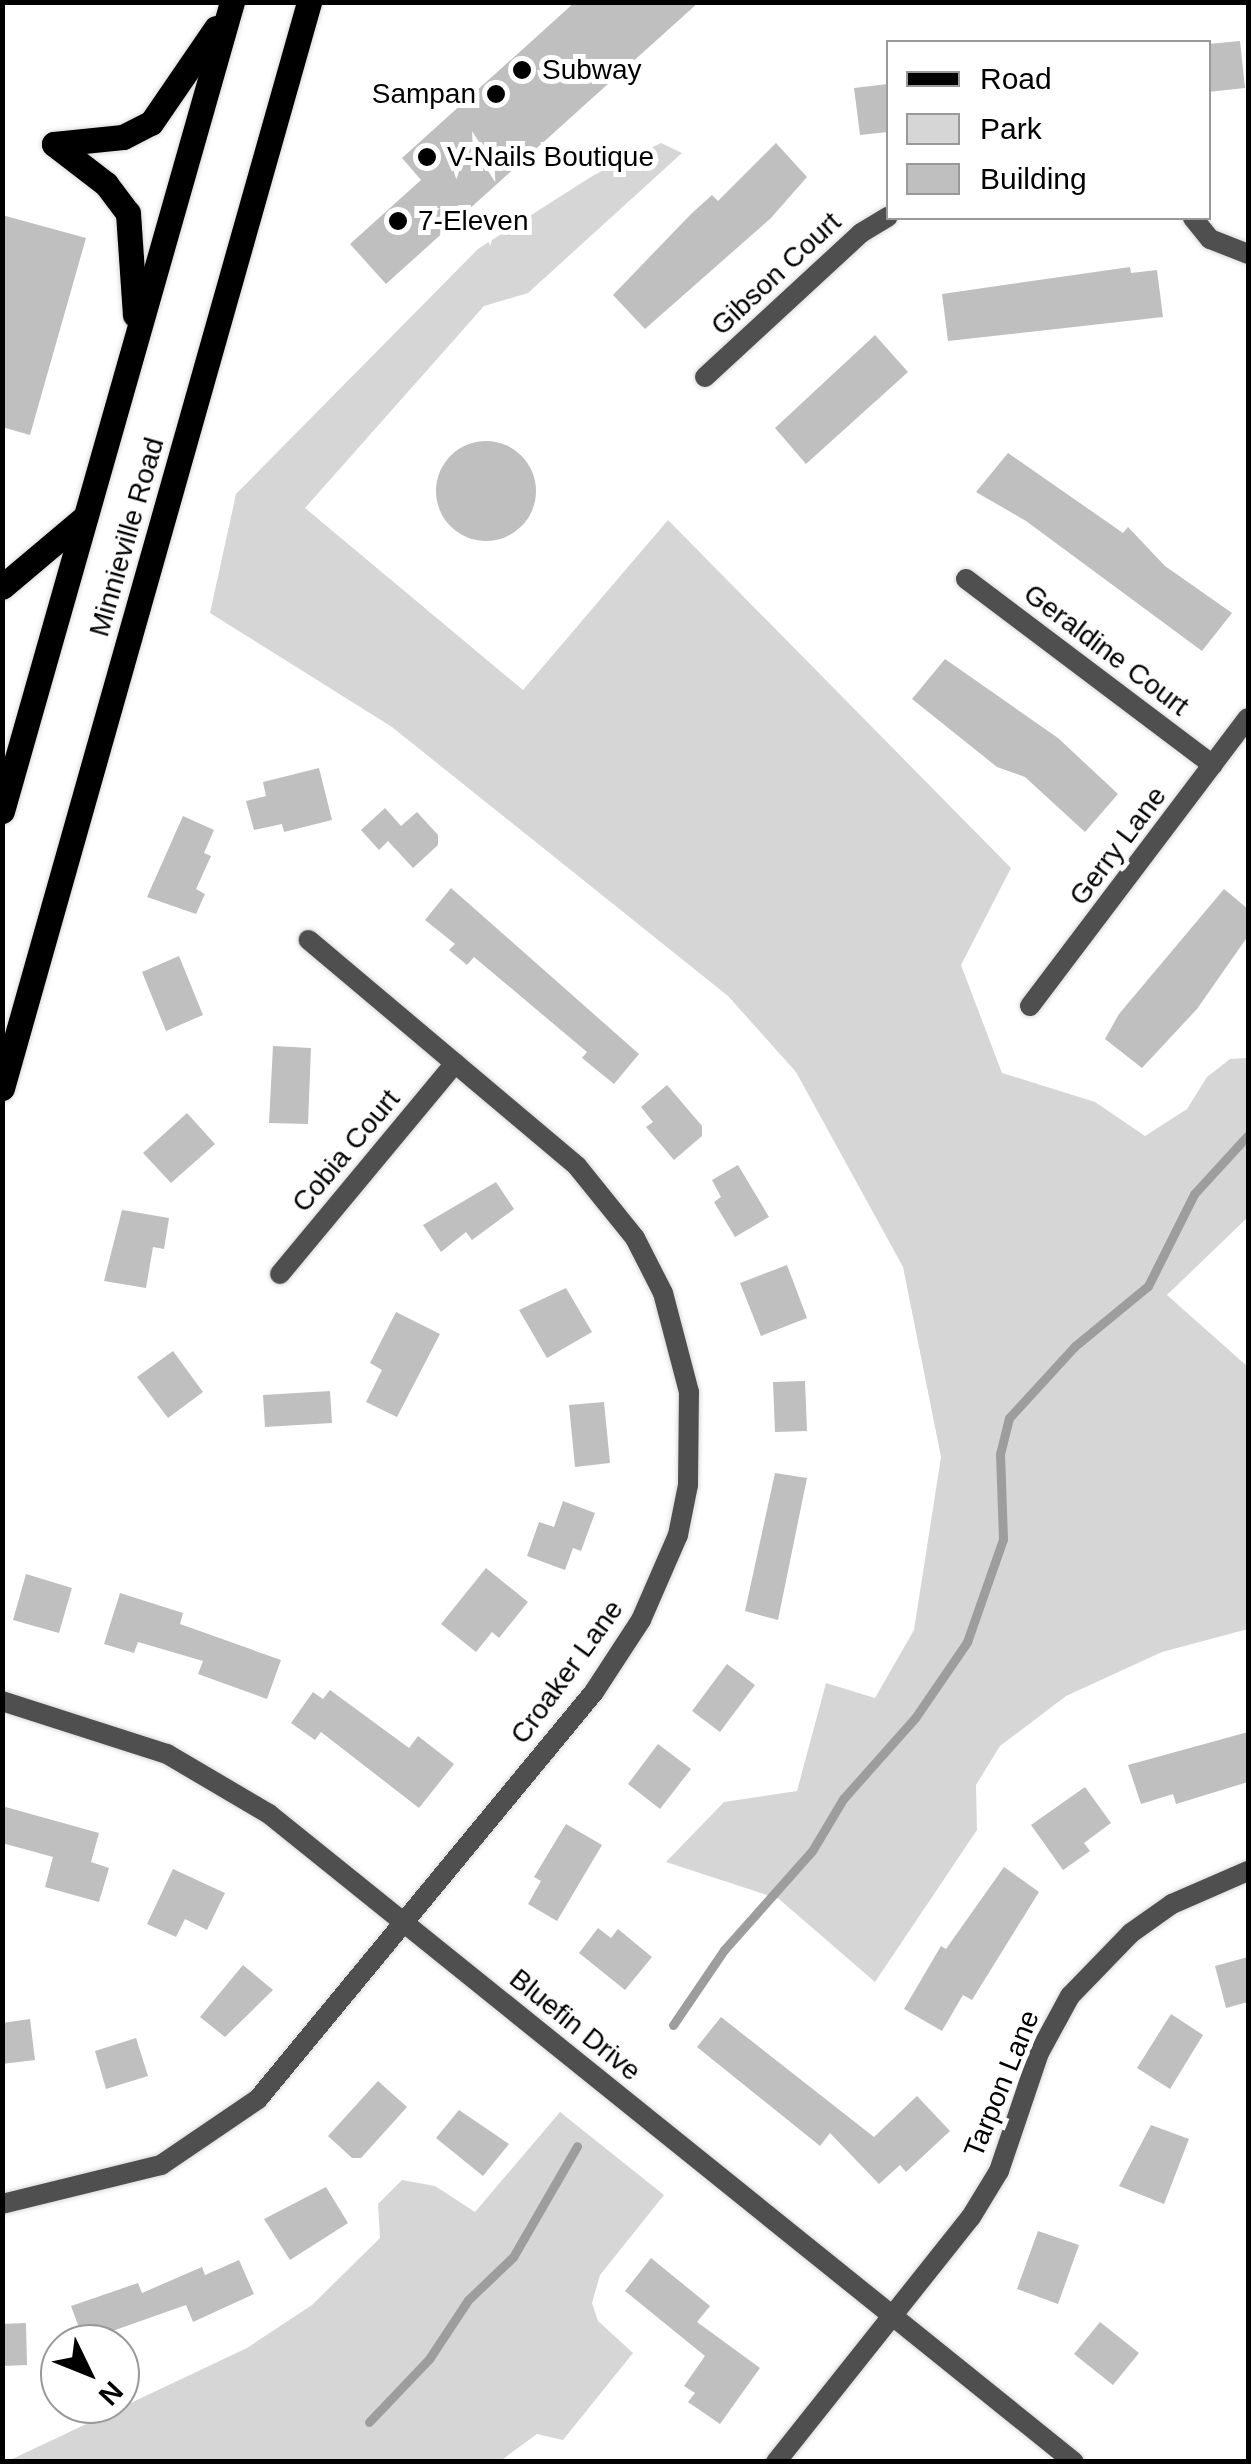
<!DOCTYPE html>
<style>
body{margin:0}
#map{position:relative;width:1251px;height:2464px;overflow:hidden;background:#fff;font-family:Arial,sans-serif}
div>[style]{position:absolute}
[style*='--x']{left:calc(var(--x)*1px);top:calc(var(--y)*1px);width:calc(var(--w)*1px);rotate:calc(var(--a)*1deg)}
.green>*{inset:0;background:#d6d6d6}
.stream>*{height:9px;margin:-4.5px;padding:0 4.5px;transform-origin:4.5px;border-radius:4.5px;background:#9d9d9d}
.building>*{inset:0;background:#bfbfbf}
.round{border-radius:50%}
.roads{filter:drop-shadow(0 0 2px #dbdbdb) drop-shadow(0 0 2px #dbdbdb)}
.minor>*{height:20px;margin:-10px;padding:0 10px;transform-origin:10px;border-radius:10px;background:#4f4f4f}
.primary>*{height:25px;margin:-12.5px;padding:0 12.5px;transform-origin:12.5px;border-radius:12.5px;background:#000}
.dots>*{width:28px;height:28px;translate:-50% -50%;box-sizing:border-box;border:5px solid #fff;border-radius:50%}
span{translate:-50% -50%;white-space:nowrap;text-align:center;line-height:1.15;-webkit-text-stroke:10px #fff;paint-order:stroke}
.poi-label{font-size:28px;color:#000}
.left{translate:0 -50%;text-align:left}
.right{translate:-100% -50%;text-align:right}
.street-label{font-size:28px;color:#000}
.frame{position:absolute;inset:0;border:5px solid #000;pointer-events:none}
.legend{position:absolute;left:886px;top:40px;width:325px;height:180px;box-sizing:border-box;background:#fff;border:2px solid #999;margin:0;padding:12px 18px;list-style:none;font-size:30px;color:#000}
.legend li{display:flex;align-items:center;gap:20px;height:50px}
.legend b{width:50px;border:2px solid #999}
.north{position:absolute;left:40px;top:2324px;width:100px;height:100px;box-sizing:border-box;background:#fff;border:2px solid #999;border-radius:50%;rotate:133deg;font-size:28px;font-weight:700;line-height:40px;text-align:center;color:#000}
.north::after{content:'';display:block;margin:auto;width:35px;height:45px;background:#000;clip-path:polygon(50% 0,100% 100%,50% 72%,0 100%)}
</style>
<div id="map">
<div class="green">
<div style="clip-path:polygon(661px 143px,682px 153px,528px 293px,484px 306px,305px 508px,523px 690px,668px 520px,1011px 868px,961px 965px,1002px 1073px,1095px 1102px,1145px 1136px,1187px 1109px,1207px 1077px,1230px 1059px,1248px 1058px,1248px 1217px,1167px 1295px,1248px 1367px,1248px 1629px,1162px 1652px,1066px 1696px,1000px 1746px,976px 1785px,977px 1830px,875px 1982px,779px 1899px,666px 1862px,724px 1802px,797px 1791px,826px 1683px,875px 1698px,914px 1630px,941px 1457px,903px 1267px,796px 1072px,728px 996px,392px 727px,210px 613px,236px 494px,478px 249px,594px 175px)"></div>
<div style="clip-path:polygon(560px 2112px,664px 2195px,600px 2275px,592px 2303px,598px 2321px,633px 2353px,563px 2440px,537px 2434px,499px 2462px,8px 2461px,247px 2348px,312px 2305px,380px 2238px,378px 2204px,402px 2180px,435px 2186px,475px 2212px)"></div>
</div>
<div class="stream">
<div style="--x:673;--y:2025;--w:91;--a:-55.8"></div>
<div style="--x:724;--y:1950;--w:132;--a:-48.4"></div>
<div style="--x:812;--y:1851;--w:61;--a:-59.2"></div>
<div style="--x:843;--y:1799;--w:108;--a:-48.4"></div>
<div style="--x:915;--y:1718;--w:92;--a:-55.6"></div>
<div style="--x:967;--y:1642;--w:109;--a:-70.7"></div>
<div style="--x:1003;--y:1539;--w:85;--a:-92"></div>
<div style="--x:1000;--y:1454;--w:37;--a:-76"></div>
<div style="--x:1009;--y:1418;--w:98;--a:-47.5"></div>
<div style="--x:1075;--y:1346;--w:94;--a:-39.4"></div>
<div style="--x:1148;--y:1286;--w:103;--a:-63.4"></div>
<div style="--x:1194;--y:1194;--w:80;--a:-47.5"></div>
<div style="--x:369;--y:2422;--w:87;--a:-46.4"></div>
<div style="--x:429;--y:2359;--w:71;--a:-56.5"></div>
<div style="--x:468;--y:2300;--w:62;--a:-43.7"></div>
<div style="--x:513;--y:2257;--w:128;--a:-60"></div>
</div>
<div class="building">
<div style="clip-path:polygon(575px 2px,699px 2px,386px 284px,350px 244px,421px 180px,402px 158px)"></div>
<div style="clip-path:polygon(1240px 41px,1245px 88px,1208px 92px,1208px 44px)"></div>
<div style="clip-path:polygon(888px 84px,888px 132px,860px 135px,854px 88px)"></div>
<div style="clip-path:polygon(776px 143px,807px 177px,771px 218px,645px 329px,613px 295px,691px 214px,712px 195px,718px 201px)"></div>
<div style="clip-path:polygon(2px 215px,86px 238px,30px 435px,2px 427px)"></div>
<div style="clip-path:polygon(1130px 267px,1131px 273px,1157px 270px,1163px 317px,948px 341px,942px 294px)"></div>
<div style="clip-path:polygon(875px 335px,908px 372px,806px 464px,775px 428px)"></div>
<div class="round" style="left:436px;top:441px;width:100px;height:100px"></div>
<div style="clip-path:polygon(1008px 453px,1123px 533px,1128px 527px,1165px 566px,1232px 613px,1202px 651px,1026px 521px,976px 492px)"></div>
<div style="clip-path:polygon(945px 659px,1058px 738px,1118px 794px,1085px 832px,1025px 777px,997px 767px,912px 699px)"></div>
<div style="clip-path:polygon(319px 768px,332px 820px,284px 832px,282px 824px,254px 830px,246px 801px,266px 796px,263px 782px)"></div>
<div style="clip-path:polygon(385px 808px,401px 826px,417px 812px,438px 835px,438px 845px,413px 868px,388px 841px,379px 850px,361px 830px)"></div>
<div style="clip-path:polygon(183px 816px,214px 830px,204px 853px,211px 856px,196px 889px,205px 894px,196px 914px,147px 897px)"></div>
<div style="clip-path:polygon(451px 888px,639px 1054px,614px 1084px,582px 1058px,587px 1052px,474px 957px,467px 965px,449px 950px,455px 944px,425px 920px)"></div>
<div style="clip-path:polygon(1224px 889px,1248px 909px,1248px 936px,1197px 1009px,1142px 1068px,1105px 1039px,1119px 1014px)"></div>
<div style="clip-path:polygon(179px 956px,203px 1015px,166px 1031px,142px 972px)"></div>
<div style="clip-path:polygon(273px 1046px,311px 1048px,308px 1124px,269px 1123px)"></div>
<div style="clip-path:polygon(667px 1085px,702px 1126px,702px 1136px,674px 1160px,646px 1127px,653px 1122px,641px 1107px)"></div>
<div style="clip-path:polygon(187px 1113px,215px 1144px,171px 1183px,143px 1153px)"></div>
<div style="clip-path:polygon(738px 1165px,769px 1217px,735px 1237px,714px 1202px,721px 1197px,712px 1180px)"></div>
<div style="clip-path:polygon(496px 1182px,514px 1209px,472px 1240px,466px 1232px,441px 1252px,423px 1225px)"></div>
<div style="clip-path:polygon(122px 1210px,169px 1218px,164px 1249px,153px 1247px,146px 1288px,104px 1281px)"></div>
<div style="clip-path:polygon(787px 1265px,807px 1318px,761px 1336px,740px 1283px)"></div>
<div style="clip-path:polygon(566px 1288px,592px 1332px,547px 1358px,519px 1310px)"></div>
<div style="clip-path:polygon(396px 1312px,440px 1334px,397px 1417px,366px 1402px,382px 1370px,370px 1363px)"></div>
<div style="clip-path:polygon(173px 1351px,203px 1392px,168px 1418px,137px 1377px)"></div>
<div style="clip-path:polygon(805px 1381px,807px 1431px,775px 1432px,773px 1382px)"></div>
<div style="clip-path:polygon(330px 1391px,332px 1423px,265px 1427px,263px 1395px)"></div>
<div style="clip-path:polygon(604px 1402px,610px 1463px,575px 1467px,569px 1405px)"></div>
<div style="clip-path:polygon(775px 1473px,807px 1478px,778px 1620px,745px 1611px)"></div>
<div style="clip-path:polygon(563px 1501px,595px 1513px,581px 1551px,573px 1548px,565px 1570px,527px 1556px,539px 1522px,554px 1527px)"></div>
<div style="clip-path:polygon(486px 1568px,528px 1602px,499px 1638px,492px 1632px,476px 1652px,441px 1624px)"></div>
<div style="clip-path:polygon(26px 1574px,72px 1588px,59px 1633px,13px 1620px)"></div>
<div style="clip-path:polygon(120px 1593px,183px 1613px,180px 1624px,281px 1660px,267px 1699px,198px 1674px,203px 1661px,138px 1642px,134px 1653px,104px 1644px)"></div>
<div style="clip-path:polygon(727px 1664px,755px 1685px,720px 1732px,692px 1711px)"></div>
<div style="clip-path:polygon(330px 1690px,409px 1748px,418px 1736px,454px 1764px,419px 1808px,321px 1732px,315px 1740px,291px 1723px,313px 1692px,323px 1699px)"></div>
<div style="clip-path:polygon(1248px 1732px,1248px 1782px,1176px 1804px,1173px 1794px,1141px 1804px,1128px 1765px)"></div>
<div style="clip-path:polygon(658px 1744px,691px 1769px,660px 1809px,628px 1784px)"></div>
<div style="clip-path:polygon(1085px 1787px,1111px 1823px,1084px 1843px,1090px 1851px,1063px 1870px,1031px 1825px)"></div>
<div style="clip-path:polygon(2px 1806px,99px 1833px,91px 1862px,109px 1868px,99px 1902px,45px 1887px,53px 1857px,2px 1843px)"></div>
<div style="clip-path:polygon(566px 1824px,602px 1845px,557px 1921px,528px 1904px,541px 1881px,534px 1877px)"></div>
<div style="clip-path:polygon(1004px 1867px,1039px 1892px,972px 2000px,963px 1995px,942px 2031px,904px 2009px,941px 1946px,946px 1949px)"></div>
<div style="clip-path:polygon(173px 1869px,225px 1893px,207px 1930px,185px 1919px,176px 1937px,147px 1924px)"></div>
<div style="clip-path:polygon(598px 1928px,611px 1938px,618px 1929px,652px 1957px,625px 1990px,579px 1953px)"></div>
<div style="clip-path:polygon(1248px 1957px,1248px 2002px,1226px 2008px,1215px 1966px)"></div>
<div style="clip-path:polygon(243px 1965px,273px 1990px,225px 2037px,200px 2017px)"></div>
<div style="clip-path:polygon(1171px 2014px,1203px 2035px,1170px 2089px,1137px 2068px)"></div>
<div style="clip-path:polygon(721px 2017px,874px 2137px,917px 2096px,950px 2131px,906px 2172px,900px 2165px,879px 2184px,830px 2133px,820px 2146px,697px 2047px)"></div>
<div style="clip-path:polygon(30px 2019px,35px 2060px,2px 2064px,2px 2023px)"></div>
<div style="clip-path:polygon(136px 2038px,148px 2076px,106px 2089px,95px 2051px)"></div>
<div style="clip-path:polygon(378px 2081px,407px 2107px,361px 2158px,352px 2158px,328px 2136px)"></div>
<div style="clip-path:polygon(459px 2110px,509px 2144px,483px 2176px,436px 2138px)"></div>
<div style="clip-path:polygon(1151px 2125px,1189px 2139px,1164px 2204px,1119px 2186px)"></div>
<div style="clip-path:polygon(326px 2187px,348px 2223px,290px 2260px,264px 2219px)"></div>
<div style="clip-path:polygon(1038px 2231px,1079px 2245px,1058px 2304px,1017px 2289px)"></div>
<div style="clip-path:polygon(651px 2258px,710px 2306px,697px 2322px,760px 2368px,720px 2424px,688px 2402px,695px 2393px,684px 2386px,705px 2356px,625px 2291px)"></div>
<div style="clip-path:polygon(239px 2260px,254px 2294px,193px 2322px,186px 2305px,84px 2341px,71px 2306px,138px 2283px,142px 2293px,202px 2267px,205px 2275px)"></div>
<div style="clip-path:polygon(1100px 2322px,1139px 2353px,1113px 2385px,1074px 2354px)"></div>
<div style="clip-path:polygon(26px 2323px,27px 2365px,2px 2366px,2px 2324px)"></div>
</div>
<div class="roads">
<div class="minor">
<div style="--x:1193;--y:218;--w:27;--a:51"></div>
<div style="--x:1210;--y:239;--w:41;--a:21.5"></div>
<div style="--x:705;--y:377;--w:212;--a:-42.7"></div>
<div style="--x:861;--y:233;--w:31;--a:-31"></div>
<div style="--x:966;--y:579;--w:309;--a:37"></div>
<div style="--x:1030;--y:1006;--w:361;--a:-52.9"></div>
<div style="--x:280;--y:1274;--w:274;--a:-50.3"></div>
<div style="--x:2;--y:1701;--w:173;--a:17.8"></div>
<div style="--x:167;--y:1754;--w:118;--a:30.5"></div>
<div style="--x:269;--y:1814;--w:1033;--a:38.83"></div>
<div style="--x:2;--y:2204;--w:164;--a:-13.8"></div>
<div style="--x:161;--y:2165;--w:117;--a:-34.2"></div>
<div style="--x:258;--y:2099;--w:528;--a:-50.46"></div>
<div style="--x:594;--y:1692;--w:86;--a:-56.9"></div>
<div style="--x:641;--y:1620;--w:93;--a:-66.5"></div>
<div style="--x:678;--y:1535;--w:51;--a:-78.7"></div>
<div style="--x:688;--y:1485;--w:93;--a:-89.4"></div>
<div style="--x:689;--y:1392;--w:102;--a:-104.7"></div>
<div style="--x:663;--y:1293;--w:62;--a:-117"></div>
<div style="--x:635;--y:1238;--w:92;--a:-128.9"></div>
<div style="--x:577;--y:1166;--w:351;--a:-139.9"></div>
<div style="--x:776;--y:2462;--w:313;--a:-51.5"></div>
<div style="--x:971;--y:2217;--w:54;--a:-58.7"></div>
<div style="--x:999;--y:2171;--w:125;--a:-71.3"></div>
<div style="--x:1039;--y:2053;--w:65;--a:-61.5"></div>
<div style="--x:1070;--y:1996;--w:88;--a:-45.9"></div>
<div style="--x:1131;--y:1933;--w:50;--a:-35.3"></div>
<div style="--x:1172;--y:1904;--w:83;--a:-23.5"></div>
</div>
<div class="primary">
<div style="--x:54;--y:144;--w:69;--a:-5.8"></div>
<div style="--x:123;--y:137;--w:31;--a:-27"></div>
<div style="--x:151;--y:123;--w:115;--a:-55.6"></div>
<div style="--x:54;--y:144;--w:66;--a:37.6"></div>
<div style="--x:106;--y:184;--w:36;--a:53"></div>
<div style="--x:128;--y:213;--w:102;--a:86.1"></div>
<div style="--x:2;--y:587;--w:109;--a:-40.1"></div>
<div style="--x:2;--y:811;--w:841;--a:-74.13"></div>
<div style="--x:2;--y:1088;--w:1129;--a:-74.21"></div>
</div>
</div>
<div class="dots">
<div style="left:522px;top:70px;background:#000"></div>
<div style="left:496px;top:94px;background:#000"></div>
<div style="left:427px;top:157px;background:#000"></div>
<div style="left:398px;top:221px;background:#000"></div>
</div>
<div class="poi-label">
<span class="left" style="left:542px;top:70px">Subway</span>
<span class="right" style="left:476px;top:94px">Sampan</span>
<span class="left" style="left:447px;top:157px">V-Nails Boutique</span>
<span class="left" style="left:418px;top:221px">7-Eleven</span>
</div>
<div class="street-label">
<span style="left:776px;top:274px;rotate:-43deg">Gibson Court</span>
<span style="left:127px;top:537px;rotate:-74deg">Minnieville Road</span>
<span style="left:1106px;top:650px;rotate:37deg">Geraldine Court</span>
<span style="left:1118px;top:846px;rotate:-53deg">Gerry Lane</span>
<span style="left:346px;top:1151px;rotate:-50deg">Cobia Court</span>
<span style="left:567px;top:1672px;rotate:-54deg">Croaker Lane</span>
<span style="left:575px;top:2025px;rotate:39deg">Bluefin Drive</span>
<span style="left:1002px;top:2084px;rotate:-68deg">Tarpon Lane</span>
</div>
<div class="frame"></div>
<ul class="legend">
<li><b style="height:12px;background:#000"></b>Road</li>
<li><b style="height:28px;background:#d6d6d6"></b>Park</li>
<li><b style="height:28px;background:#bfbfbf"></b>Building</li>
</ul>
<div class="north">N</div>
</div>
